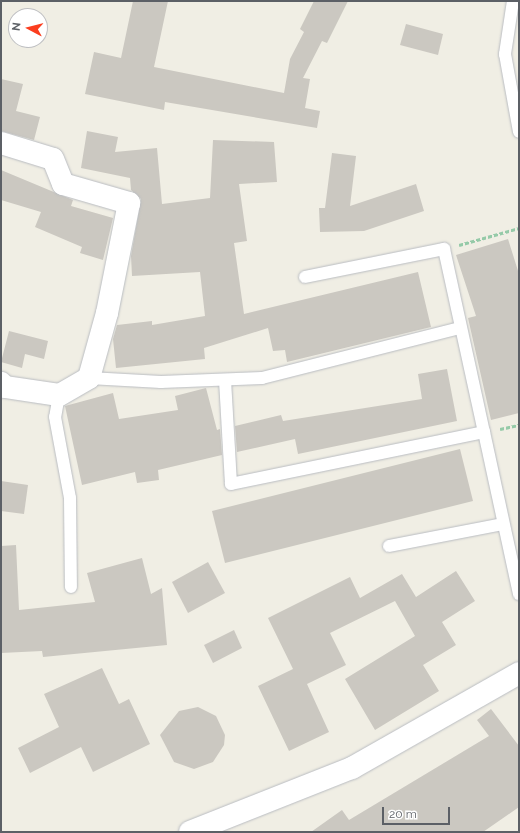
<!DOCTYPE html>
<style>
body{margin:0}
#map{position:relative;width:520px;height:833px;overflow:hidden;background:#f0eee4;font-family:Raleway,sans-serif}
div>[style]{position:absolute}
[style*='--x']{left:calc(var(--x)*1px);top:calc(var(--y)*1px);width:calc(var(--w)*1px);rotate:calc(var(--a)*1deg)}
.building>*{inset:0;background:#cbc8c1}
.path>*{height:2.5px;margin-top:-1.25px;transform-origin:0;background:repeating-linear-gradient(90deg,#95caa8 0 4px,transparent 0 6px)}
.roads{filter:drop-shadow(0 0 1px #b9bcc1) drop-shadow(0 0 1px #b9bcc1)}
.service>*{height:12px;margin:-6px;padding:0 6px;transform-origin:6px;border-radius:6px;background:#fff}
.minor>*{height:22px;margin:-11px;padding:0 11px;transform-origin:11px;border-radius:11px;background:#fff}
.tertiary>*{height:22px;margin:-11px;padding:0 11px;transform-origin:11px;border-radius:11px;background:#fff}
span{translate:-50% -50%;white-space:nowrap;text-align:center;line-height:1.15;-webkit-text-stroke:4px #fff;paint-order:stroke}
.frame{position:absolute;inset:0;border:2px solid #5c6066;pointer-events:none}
.north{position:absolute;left:8px;top:8px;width:40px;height:40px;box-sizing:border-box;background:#fff;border:1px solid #bebfc2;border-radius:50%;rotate:277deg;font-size:11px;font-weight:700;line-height:16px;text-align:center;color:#5c6066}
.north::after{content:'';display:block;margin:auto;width:14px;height:18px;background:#fb3e1f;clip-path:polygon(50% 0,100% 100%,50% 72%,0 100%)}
.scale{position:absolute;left:382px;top:807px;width:68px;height:18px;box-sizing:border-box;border:2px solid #5c6066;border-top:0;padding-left:5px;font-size:12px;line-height:14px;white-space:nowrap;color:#5c6066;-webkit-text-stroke:3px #fff;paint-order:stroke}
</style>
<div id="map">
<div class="building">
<div style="clip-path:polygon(133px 1px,168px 1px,154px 67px,284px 93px,290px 59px,304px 32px,300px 29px,314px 1px,348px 1px,327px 43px,322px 41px,303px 78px,310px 79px,305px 108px,320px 111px,317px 128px,165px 102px,164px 110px,85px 94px,94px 52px,121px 58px)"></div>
<div style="clip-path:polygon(406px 24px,443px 34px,438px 55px,400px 45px)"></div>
<div style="clip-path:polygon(1px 79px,23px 84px,16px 111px,40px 117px,34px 140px,1px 131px)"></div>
<div style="clip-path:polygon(87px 131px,118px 137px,115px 152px,157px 148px,162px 204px,210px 198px,213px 140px,274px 142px,277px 182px,239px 184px,247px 241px,234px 243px,244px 314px,418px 272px,431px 327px,287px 362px,285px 350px,273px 351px,268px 328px,204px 348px,205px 359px,116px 368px,113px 339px,117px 325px,152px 321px,152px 325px,205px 316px,200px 272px,132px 276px,131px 256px,141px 199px,131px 190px,130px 178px,81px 168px)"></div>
<div style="clip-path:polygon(332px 153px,356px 156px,350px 206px,416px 184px,424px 211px,364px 231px,320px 232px,319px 208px,325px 208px)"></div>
<div style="clip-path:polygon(1px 170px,73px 200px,71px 206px,113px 218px,103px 260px,80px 253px,82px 247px,35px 227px,41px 212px,1px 200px)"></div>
<div style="clip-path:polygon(508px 239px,519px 274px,519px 413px,491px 420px,468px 318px,476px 316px,456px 255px)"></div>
<div style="clip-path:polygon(9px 331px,48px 341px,44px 359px,25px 354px,22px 368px,1px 362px)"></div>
<div style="clip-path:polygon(447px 369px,457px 421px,298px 454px,295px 439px,237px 452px,235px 426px,281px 415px,283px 421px,422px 399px,418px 374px)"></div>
<div style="clip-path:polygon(206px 388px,217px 430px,220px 429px,222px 455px,158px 470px,159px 480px,137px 483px,135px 472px,82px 485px,65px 406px,113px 393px,119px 419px,178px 410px,175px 396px)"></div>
<div style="clip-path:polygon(460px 449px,473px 501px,225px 563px,212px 511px)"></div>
<div style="clip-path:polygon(1px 481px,28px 485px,24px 514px,1px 511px)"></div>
<div style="clip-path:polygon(16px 545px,19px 610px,95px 602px,87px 573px,142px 558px,151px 594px,162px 588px,167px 645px,43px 657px,42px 651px,1px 653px,1px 546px)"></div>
<div style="clip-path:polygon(208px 562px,225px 593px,188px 613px,172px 582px)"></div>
<div style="clip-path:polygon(456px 571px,475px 601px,442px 622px,456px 645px,423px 665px,439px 691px,375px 730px,345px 679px,415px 636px,395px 601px,330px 633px,346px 665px,307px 684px,329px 732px,289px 751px,258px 686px,293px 669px,268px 618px,350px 577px,360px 598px,402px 574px,416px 597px)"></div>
<div style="clip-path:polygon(234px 630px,242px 648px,213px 663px,204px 645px)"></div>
<div style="clip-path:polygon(102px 668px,119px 704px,129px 699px,150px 744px,93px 772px,81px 747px,30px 773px,18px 748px,59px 727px,44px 694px)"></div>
<div style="clip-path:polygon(198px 707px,216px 716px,225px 735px,224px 745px,213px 762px,194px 769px,174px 762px,160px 735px,179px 711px)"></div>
<div style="clip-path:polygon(491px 709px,519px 746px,519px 807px,483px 832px,311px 832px,342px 810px,349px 820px,489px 736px,477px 720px)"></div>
</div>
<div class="path">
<div style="--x:459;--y:245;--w:62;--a:-15.8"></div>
<div style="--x:500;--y:429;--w:19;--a:-12"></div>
</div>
<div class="roads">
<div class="service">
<div style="--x:513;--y:1;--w:54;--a:98.6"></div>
<div style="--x:505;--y:54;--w:79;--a:79.8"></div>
<div style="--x:305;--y:277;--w:142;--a:-11.4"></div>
<div style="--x:444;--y:249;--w:187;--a:77.7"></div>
<div style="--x:89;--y:378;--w:72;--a:3.2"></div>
<div style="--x:161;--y:382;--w:101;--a:-2.3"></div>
<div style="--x:262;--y:378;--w:203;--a:-14.2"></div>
<div style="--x:225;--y:380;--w:104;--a:86.7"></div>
<div style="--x:231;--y:484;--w:258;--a:-11.6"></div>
<div style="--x:484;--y:432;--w:166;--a:77.8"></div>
<div style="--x:59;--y:395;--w:22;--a:100"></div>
<div style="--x:55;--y:417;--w:82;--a:79.5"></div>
<div style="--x:70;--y:498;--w:89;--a:89.4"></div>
<div style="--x:389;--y:546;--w:116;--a:-10.9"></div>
</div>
<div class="minor">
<div style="--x:1;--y:143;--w:54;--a:17.1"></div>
<div style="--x:53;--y:159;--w:27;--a:68"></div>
<div style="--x:63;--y:184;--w:69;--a:16.1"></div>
<div style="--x:129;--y:203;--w:112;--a:101.3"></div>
<div style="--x:107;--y:313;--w:67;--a:105.5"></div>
<div style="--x:89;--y:378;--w:34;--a:150"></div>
<div style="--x:59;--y:395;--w:55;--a:-171.6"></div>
<div style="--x:5;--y:387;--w:6;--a:-135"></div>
</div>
<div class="tertiary">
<div style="--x:190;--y:832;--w:174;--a:-21.6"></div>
<div style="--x:352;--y:768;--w:192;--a:-29.6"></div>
</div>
</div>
<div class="frame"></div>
<div class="north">N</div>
<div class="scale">20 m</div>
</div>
